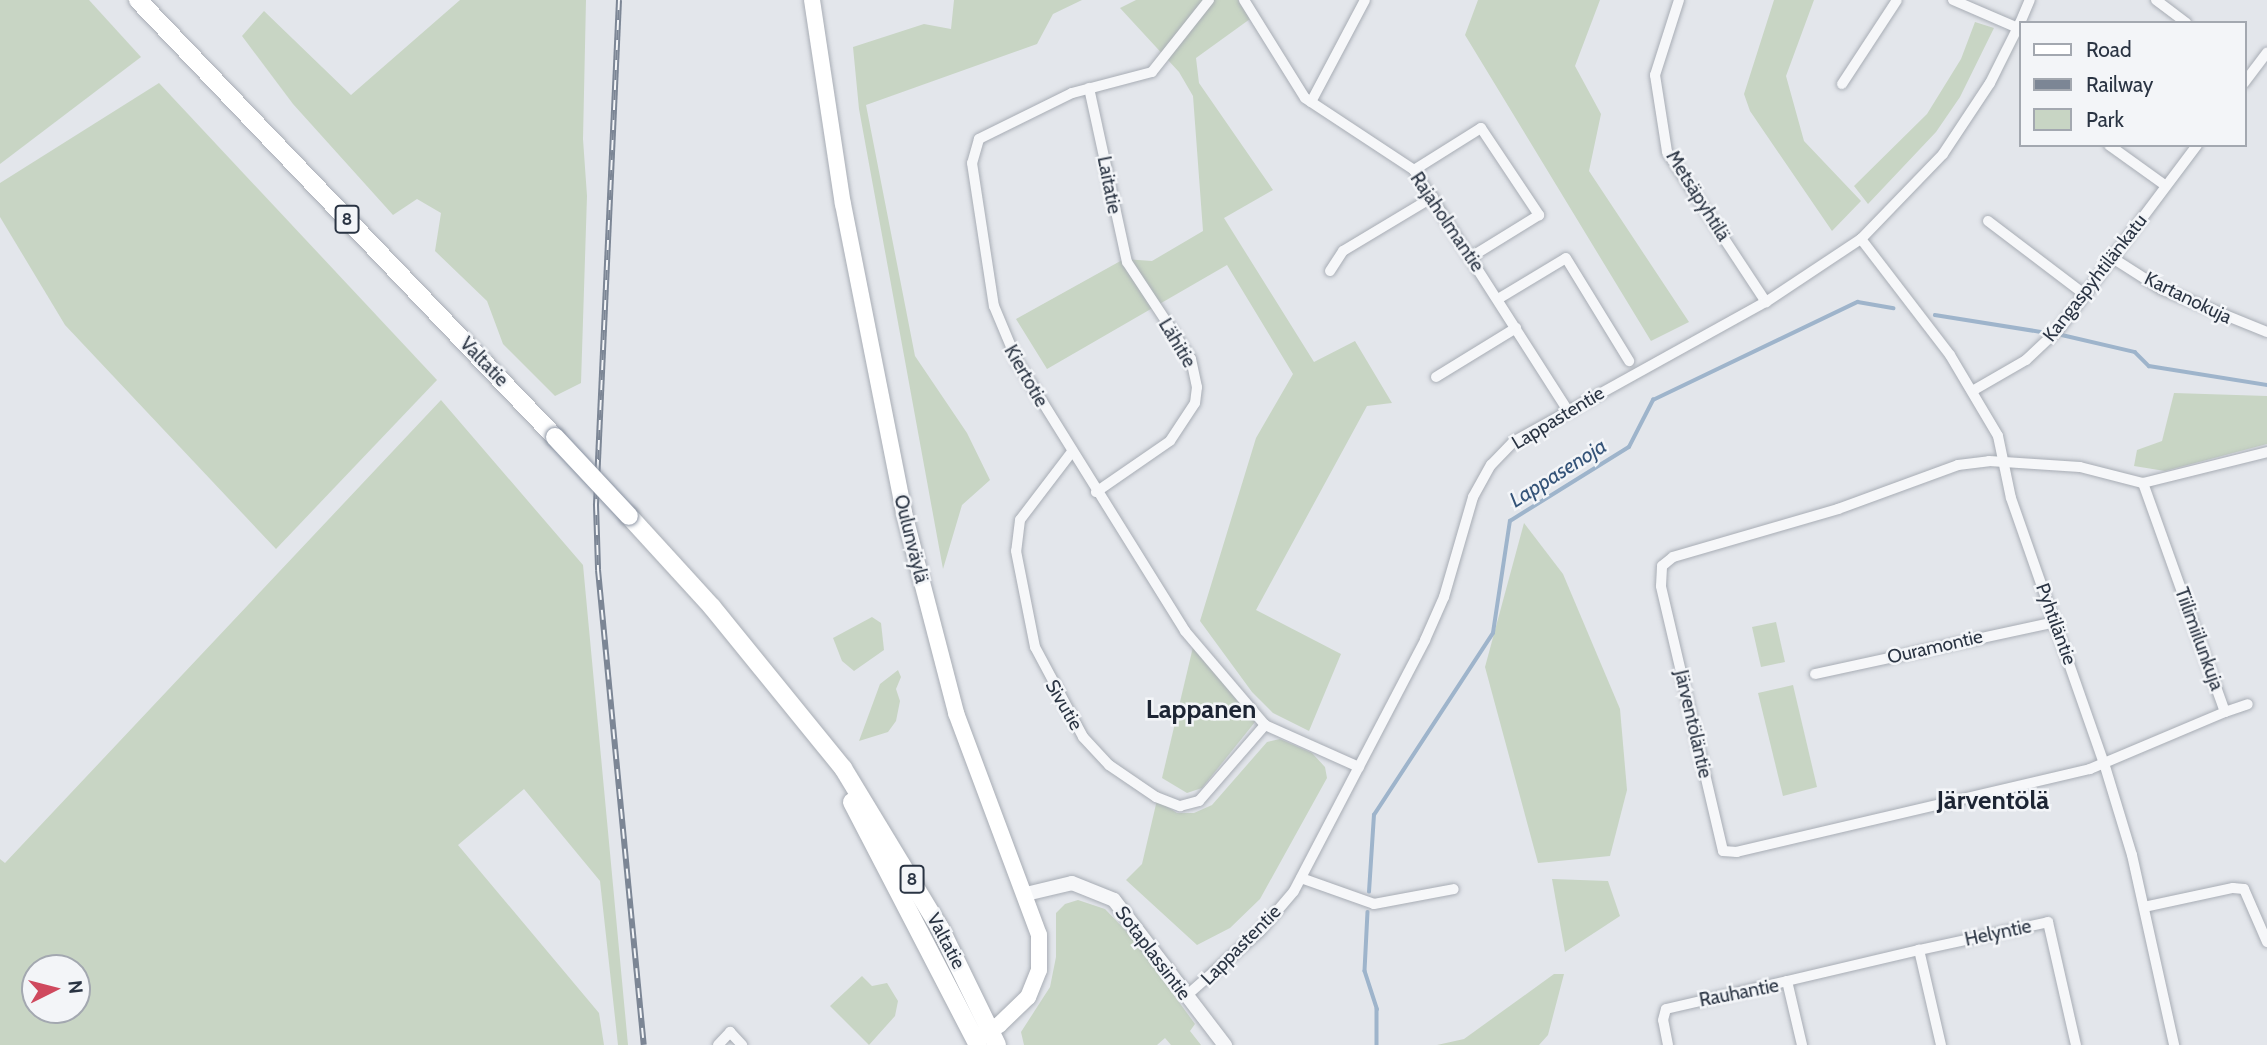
<!DOCTYPE html>
<meta charset="utf-8">
<style>
body{margin:0}
#map{position:relative;width:2267px;height:1045px;overflow:hidden;background:#e3e6eb;font-family:Cabin,sans-serif}
div>[style]{position:absolute}
[style*='--x']{left:calc(var(--x)*1px);top:calc(var(--y)*1px);width:calc(var(--w)*1px);rotate:calc(var(--a)*1deg)}
.green>*{inset:0;background:#c8d5c4}
.stream>*{height:3.5px;margin:-1.75px;padding:0 1.75px;transform-origin:1.75px;border-radius:1.75px;background:#9eb4cb}
.roads{filter:drop-shadow(0 0 2px #a8adb5) drop-shadow(0 0 2px #a8adb5)}
.minor>*{height:10px;margin:-5px;padding:0 5px;transform-origin:5px;border-radius:5px;background:#f6f7f9}
.tertiary>*{height:14px;margin:-7px;padding:0 7px;transform-origin:7px;border-radius:7px;background:#f6f7f9}
.secondary>*{height:16px;margin:-8px;padding:0 8px;transform-origin:8px;border-radius:8px;background:#fff}
.trunk>*{height:18px;margin:-9px;padding:0 9px;transform-origin:9px;border-radius:9px;background:#fff}
.rail>*{height:6px;margin-top:-3px;transform-origin:0;background:repeating-linear-gradient(90deg,#f3f5f8 0 10px,#7c8695 0 20px);box-sizing:border-box;border-block:2px solid #7c8695}
.bridges{filter:drop-shadow(0 0 2px #8a93a2) drop-shadow(0 0 2px #8a93a2)}
.trunk-bridge>*{height:18px;margin:-9px;padding:0 9px;transform-origin:9px;border-radius:9px;background:#fff}
span{translate:-50% -50%;white-space:nowrap;text-align:center;line-height:1.15;-webkit-text-stroke:5px #f3f5f8;paint-order:stroke}
.shield-label span{padding:2px 5px;background:#f3f5f8;border:2px solid;border-radius:5px;-webkit-text-stroke-width:0}
.shield-label{font-size:18px;color:#2a3443;font-weight:700}
.street-label{font-size:19px;color:#2a3443}
.water-label{font-size:21px;color:#345378;font-style:italic}
.district-label{font-size:26px;color:#1d2534;font-weight:700}
.legend{position:absolute;left:2019px;top:21px;width:228px;height:126px;box-sizing:border-box;background:#f3f5f8;border:2px solid #a3a8b0;margin:0;padding:9px 12px;list-style:none;font-size:21px;color:#2a3443}
.legend li{display:flex;align-items:center;gap:14px;height:35px}
.legend b{width:35px;border:2px solid #a3a8b0}
.north{position:absolute;left:21px;top:954px;width:70px;height:70px;box-sizing:border-box;background:#f3f5f8;border:2px solid #a3a8b0;border-radius:50%;rotate:84deg;font-size:19px;font-weight:700;line-height:28px;text-align:center;color:#2a3443}
.north::after{content:'';display:block;margin:auto;width:24px;height:32px;background:#cf495e;clip-path:polygon(50% 0,100% 100%,50% 72%,0 100%)}
</style>
<div id="map">
<div class="green">
<div style="clip-path:polygon(0 0,89px 0,141px 57px,0 164px)"></div>
<div style="clip-path:polygon(460px 0,586px 0,583px 139px,587px 196px,581px 383px,555px 396px,503px 344px,487px 301px,435px 251px,441px 213px,417px 199px,393px 215px,293px 104px,242px 36px,264px 11px,351px 95px)"></div>
<div style="clip-path:polygon(954px 0,1082px 0,1053px 14px,1037px 44px,866px 105px,915px 356px,967px 433px,990px 480px,962px 505px,943px 569px,859px 109px,853px 47px,924px 24px,951px 29px)"></div>
<div style="clip-path:polygon(1136px 0,1238px 0,1250px 19px,1196px 58px,1199px 83px,1273px 190px,1224px 218px,1314px 362px,1355px 341px,1392px 403px,1367px 406px,1256px 610px,1341px 654px,1309px 731px,1273px 713px,1252px 692px,1200px 621px,1256px 438px,1293px 374px,1227px 265px,1047px 369px,1016px 319px,1124px 259px,1152px 261px,1203px 231px,1193px 96px,1179px 72px,1120px 8px)"></div>
<div style="clip-path:polygon(1478px 0,1600px 0,1575px 66px,1601px 114px,1589px 171px,1689px 322px,1651px 341px,1465px 35px)"></div>
<div style="clip-path:polygon(1774px 0,1814px 0,1786px 76px,1804px 141px,1861px 201px,1832px 231px,1750px 111px,1744px 94px)"></div>
<div style="clip-path:polygon(1975px 22px,1994px 28px,1960px 97px,1936px 132px,1868px 204px,1854px 186px,1927px 114px,1961px 59px)"></div>
<div style="clip-path:polygon(159px 83px,437px 380px,276px 549px,65px 325px,0 217px,0 183px)"></div>
<div style="clip-path:polygon(2174px 393px,2267px 396px,2267px 444px,2165px 471px,2134px 466px,2137px 450px,2162px 441px)"></div>
<div style="clip-path:polygon(evenodd,441px 400px,583px 565px,628px 1045px,618px 1045px,600px 881px,524px 789px,458px 845px,599px 1013px,604px 1045px,0 1045px,0 859px,5px 863px,441px 400px,35px 968px,77px 968px,77px 1010px,35px 1010px,35px 968px)"></div>
<div style="clip-path:polygon(1524px 523px,1563px 574px,1620px 709px,1627px 790px,1610px 856px,1538px 863px,1485px 667px)"></div>
<div style="clip-path:polygon(872px 617px,881px 623px,884px 650px,854px 671px,842px 661px,833px 638px)"></div>
<div style="clip-path:polygon(1776px 622px,1785px 662px,1761px 667px,1752px 627px)"></div>
<div style="clip-path:polygon(1193px 647px,1255px 722px,1202px 788px,1187px 793px,1162px 778px)"></div>
<div style="clip-path:polygon(898px 670px,901px 677px,896px 689px,900px 701px,896px 721px,888px 732px,859px 741px,880px 684px)"></div>
<div style="clip-path:polygon(1793px 685px,1817px 787px,1783px 796px,1758px 693px)"></div>
<div style="clip-path:polygon(1280px 739px,1312px 753px,1325px 767px,1327px 778px,1260px 899px,1230px 928px,1197px 945px,1126px 880px,1142px 864px,1157px 800px,1177px 813px,1194px 813px,1212px 805px,1267px 742px)"></div>
<div style="clip-path:polygon(1552px 879px,1608px 881px,1620px 916px,1565px 952px)"></div>
<div style="clip-path:polygon(1078px 900px,1105px 909px,1130px 935px,1195px 1024px,1190px 1031px,1201px 1045px,1171px 1045px,1165px 1038px,1157px 1045px,1024px 1045px,1021px 1032px,1050px 987px,1056px 957px,1056px 913px,1065px 904px)"></div>
<div style="clip-path:polygon(1554px 974px,1564px 974px,1548px 1035px,1539px 1045px,1437px 1045px,1464px 1039px)"></div>
<div style="clip-path:polygon(862px 976px,872px 986px,887px 983px,898px 1001px,895px 1016px,869px 1045px,830px 1006px)"></div>
</div>
<div class="stream">
<div style="--x:1935;--y:315;--w:113;--a:9.1"></div>
<div style="--x:2062;--y:335;--w:75;--a:13.1"></div>
<div style="--x:2135;--y:352;--w:20;--a:45"></div>
<div style="--x:2149;--y:366;--w:120;--a:9.1"></div>
<div style="--x:1369;--y:892;--w:77;--a:-86.3"></div>
<div style="--x:1374;--y:815;--w:217;--a:-56.8"></div>
<div style="--x:1493;--y:633;--w:113;--a:-81.4"></div>
<div style="--x:1510;--y:521;--w:140;--a:-31.9"></div>
<div style="--x:1629;--y:447;--w:53;--a:-62.9"></div>
<div style="--x:1653;--y:400;--w:227;--a:-25.6"></div>
<div style="--x:1858;--y:302;--w:36;--a:10"></div>
<div style="--x:1368;--y:912;--w:59;--a:92.9"></div>
<div style="--x:1365;--y:971;--w:40;--a:72"></div>
<div style="--x:1377;--y:1009;--w:36;--a:90"></div>
</div>
<div class="roads">
<div class="minor">
<div style="--x:1209;--y:0;--w:92;--a:128.4"></div>
<div style="--x:1152;--y:72;--w:83;--a:165.3"></div>
<div style="--x:1072;--y:93;--w:104;--a:153.7"></div>
<div style="--x:979;--y:139;--w:25;--a:106"></div>
<div style="--x:972;--y:163;--w:145;--a:81.3"></div>
<div style="--x:994;--y:306;--w:60;--a:67.3"></div>
<div style="--x:1017;--y:361;--w:318;--a:58.1"></div>
<div style="--x:1185;--y:631;--w:123;--a:49.6"></div>
<div style="--x:1265;--y:725;--w:103;--a:24.1"></div>
<div style="--x:1244;--y:0;--w:115;--a:58.1"></div>
<div style="--x:1305;--y:98;--w:131;--a:33.4"></div>
<div style="--x:1414;--y:170;--w:284;--a:57.4"></div>
<div style="--x:1679;--y:0;--w:79;--a:107.7"></div>
<div style="--x:1655;--y:75;--w:78;--a:81.1"></div>
<div style="--x:1667;--y:152;--w:180;--a:56.6"></div>
<div style="--x:1953;--y:0;--w:71;--a:23.3"></div>
<div style="--x:2156;--y:0;--w:38;--a:37"></div>
<div style="--x:2020;--y:23;--w:25;--a:-67"></div>
<div style="--x:2244;--y:83;--w:38;--a:-53"></div>
<div style="--x:1842;--y:84;--w:100;--a:-56.8"></div>
<div style="--x:1089;--y:88;--w:178;--a:77.7"></div>
<div style="--x:1127;--y:262;--w:116;--a:56.6"></div>
<div style="--x:1191;--y:359;--w:29;--a:78"></div>
<div style="--x:1197;--y:387;--w:16;--a:97"></div>
<div style="--x:1195;--y:403;--w:45;--a:123.3"></div>
<div style="--x:1170;--y:441;--w:90;--a:145.4"></div>
<div style="--x:1311;--y:102;--w:115;--a:-62.1"></div>
<div style="--x:2109;--y:145;--w:70;--a:35.7"></div>
<div style="--x:1414;--y:170;--w:79;--a:-32.1"></div>
<div style="--x:1481;--y:128;--w:105;--a:56.3"></div>
<div style="--x:1539;--y:215;--w:80;--a:148.3"></div>
<div style="--x:1988;--y:221;--w:121;--a:37.2"></div>
<div style="--x:1861;--y:239;--w:146;--a:52.5"></div>
<div style="--x:1950;--y:355;--w:94;--a:59.3"></div>
<div style="--x:1998;--y:436;--w:63;--a:78.2"></div>
<div style="--x:2011;--y:498;--w:281;--a:70.7"></div>
<div style="--x:2104;--y:763;--w:96;--a:73.1"></div>
<div style="--x:2132;--y:855;--w:195;--a:77.5"></div>
<div style="--x:2111;--y:257;--w:59;--a:32.6"></div>
<div style="--x:2161;--y:289;--w:114;--a:22.1"></div>
<div style="--x:1330;--y:271;--w:24;--a:-57"></div>
<div style="--x:1343;--y:251;--w:105;--a:-31"></div>
<div style="--x:1498;--y:299;--w:79;--a:-31.1"></div>
<div style="--x:1566;--y:258;--w:121;--a:58.5"></div>
<div style="--x:1436;--y:377;--w:94;--a:-31.5"></div>
<div style="--x:1974;--y:390;--w:60;--a:-30"></div>
<div style="--x:2026;--y:360;--w:45;--a:-43.2"></div>
<div style="--x:2059;--y:329;--w:230;--a:-53.1"></div>
<div style="--x:1071;--y:453;--w:84;--a:127.3"></div>
<div style="--x:1020;--y:520;--w:31;--a:97"></div>
<div style="--x:1016;--y:551;--w:98;--a:78.8"></div>
<div style="--x:1035;--y:647;--w:102;--a:61.9"></div>
<div style="--x:1083;--y:737;--w:38;--a:47"></div>
<div style="--x:1109;--y:765;--w:57;--a:34.2"></div>
<div style="--x:1156;--y:797;--w:26;--a:21"></div>
<div style="--x:1180;--y:806;--w:20;--a:-15"></div>
<div style="--x:1199;--y:801;--w:101;--a:-49"></div>
<div style="--x:2143;--y:483;--w:243;--a:70.3"></div>
<div style="--x:2225;--y:712;--w:147;--a:157.1"></div>
<div style="--x:2090;--y:769;--w:363;--a:166.8"></div>
<div style="--x:1737;--y:852;--w:14;--a:-176"></div>
<div style="--x:1723;--y:851;--w:272;--a:-103.2"></div>
<div style="--x:1661;--y:586;--w:20;--a:-87"></div>
<div style="--x:1662;--y:566;--w:14;--a:-39"></div>
<div style="--x:1673;--y:557;--w:172;--a:-16.2"></div>
<div style="--x:1838;--y:509;--w:128;--a:-20.1"></div>
<div style="--x:1958;--y:465;--w:31;--a:-7"></div>
<div style="--x:1989;--y:461;--w:91;--a:3.8"></div>
<div style="--x:2080;--y:467;--w:65;--a:14.3"></div>
<div style="--x:2143;--y:483;--w:128;--a:-14"></div>
<div style="--x:1815;--y:674;--w:247;--a:-12.2"></div>
<div style="--x:2225;--y:712;--w:24;--a:-19"></div>
<div style="--x:1301;--y:878;--w:77;--a:19.6"></div>
<div style="--x:1374;--y:904;--w:81;--a:-10.6"></div>
<div style="--x:2144;--y:907;--w:91;--a:-12.1"></div>
<div style="--x:2233;--y:888;--w:11;--a:5"></div>
<div style="--x:2244;--y:889;--w:58;--a:66.5"></div>
<div style="--x:1787;--y:981;--w:136;--a:-13.2"></div>
<div style="--x:1185;--y:997;--w:100;--a:-41.3"></div>
<div style="--x:1260;--y:931;--w:52;--a:-49.6"></div>
<div style="--x:1294;--y:891;--w:283;--a:-62.4"></div>
<div style="--x:1425;--y:640;--w:47;--a:-66.2"></div>
<div style="--x:1444;--y:597;--w:104;--a:-73.8"></div>
<div style="--x:1473;--y:497;--w:37;--a:-61"></div>
<div style="--x:1491;--y:465;--w:32;--a:-46"></div>
<div style="--x:1513;--y:442;--w:289;--a:-29"></div>
<div style="--x:1766;--y:302;--w:114;--a:-33.6"></div>
<div style="--x:1861;--y:239;--w:118;--a:-46"></div>
<div style="--x:1943;--y:154;--w:85;--a:-56.5"></div>
<div style="--x:1990;--y:83;--w:67;--a:-63.4"></div>
<div style="--x:718;--y:1045;--w:18;--a:-47"></div>
<div style="--x:730;--y:1032;--w:18;--a:47"></div>
<div style="--x:1668;--y:1045;--w:25;--a:-101"></div>
<div style="--x:1663;--y:1020;--w:11;--a:-75"></div>
<div style="--x:1666;--y:1009;--w:124;--a:-13"></div>
<div style="--x:1787;--y:981;--w:66;--a:76.8"></div>
<div style="--x:1941;--y:1045;--w:98;--a:-103"></div>
<div style="--x:1919;--y:950;--w:132;--a:-12.2"></div>
<div style="--x:2048;--y:922;--w:126;--a:77.2"></div>
</div>
<div class="tertiary">
<div style="--x:1026;--y:894;--w:47;--a:-13.4"></div>
<div style="--x:1072;--y:883;--w:45;--a:22"></div>
<div style="--x:1114;--y:900;--w:183;--a:52.6"></div>
</div>
<div class="secondary">
<div style="--x:812;--y:0;--w:206;--a:81.4"></div>
<div style="--x:843;--y:204;--w:315;--a:78.8"></div>
<div style="--x:904;--y:513;--w:207;--a:75.4"></div>
<div style="--x:956;--y:713;--w:237;--a:69.5"></div>
<div style="--x:1039;--y:935;--w:35;--a:90"></div>
<div style="--x:1039;--y:970;--w:29;--a:112"></div>
<div style="--x:1028;--y:997;--w:40;--a:136"></div>
<div style="--x:999;--y:1025;--w:23;--a:151"></div>
</div>
<div class="trunk">
<div style="--x:138;--y:0;--w:604;--a:46.34"></div>
<div style="--x:629;--y:516;--w:123;--a:47.6"></div>
<div style="--x:712;--y:607;--w:208;--a:50.9"></div>
<div style="--x:843;--y:768;--w:187;--a:58.8"></div>
<div style="--x:940;--y:928;--w:130;--a:64"></div>
<div style="--x:852;--y:802;--w:274;--a:62.6"></div>
</div>
</div>
<div class="rail">
<div style="--x:619;--y:0;--w:506;--a:92.61"></div>
<div style="--x:596;--y:505;--w:65;--a:88.2"></div>
<div style="--x:598;--y:570;--w:477;--a:84.5"></div>
</div>
<div class="bridges">
<div class="trunk-bridge">
<div style="--x:555;--y:437;--w:108;--a:46.9"></div>
</div>
</div>
<div class="shield-label">
<span style="left:347px;top:219px">8</span>
<span style="left:912px;top:879px">8</span>
</div>
<div class="street-label">
<span style="left:1109px;top:185px;rotate:79deg">Laitatie</span>
<span style="left:1698px;top:196px;rotate:58deg">Metsäpyhtilä</span>
<span style="left:1447px;top:222px;rotate:56deg">Rajaholmantie</span>
<span style="left:2095px;top:278px;rotate:-52deg">Kangaspyhtilänkatu</span>
<span style="left:2188px;top:298px;rotate:26deg">Kartanokuja</span>
<span style="left:1177px;top:343px;rotate:59deg">Lähitie</span>
<span style="left:484px;top:362px;rotate:46deg">Valtatie</span>
<span style="left:1026px;top:376px;rotate:60deg">Kiertotie</span>
<span style="left:1558px;top:418px;rotate:-31deg">Lappastentie</span>
<span style="left:911px;top:539px;rotate:76deg">Oulunväylä</span>
<span style="left:2056px;top:624px;rotate:70deg">Pyhtiläntie</span>
<span style="left:2199px;top:639px;rotate:70deg">Tiilimiilunkuja</span>
<span style="left:1935px;top:647px;rotate:-13deg">Ouramontie</span>
<span style="left:1064px;top:705px;rotate:60deg">Sivutie</span>
<span style="left:1693px;top:724px;rotate:77deg">Järventöläntie</span>
<span style="left:1998px;top:933px;rotate:-12deg">Helyntie</span>
<span style="left:946px;top:941px;rotate:62deg">Valtatie</span>
<span style="left:1241px;top:945px;rotate:-45deg">Lappastentie</span>
<span style="left:1153px;top:953px;rotate:53deg">Sotaplassintie</span>
<span style="left:1739px;top:993px;rotate:-11deg">Rauhantie</span>
</div>
<div class="water-label">
<span style="left:1558px;top:473px;rotate:-32deg">Lappasenoja</span>
</div>
<div class="district-label">
<span style="left:1201px;top:710px">Lappanen</span>
<span style="left:1993px;top:801px">Järventölä</span>
</div>
<ul class="legend">
<li><b style="height:9px;background:#fff"></b>Road</li>
<li><b style="height:9px;background:#7c8695"></b>Railway</li>
<li><b style="height:19px;background:#c8d5c4"></b>Park</li>
</ul>
<div class="north">N</div>
</div>
